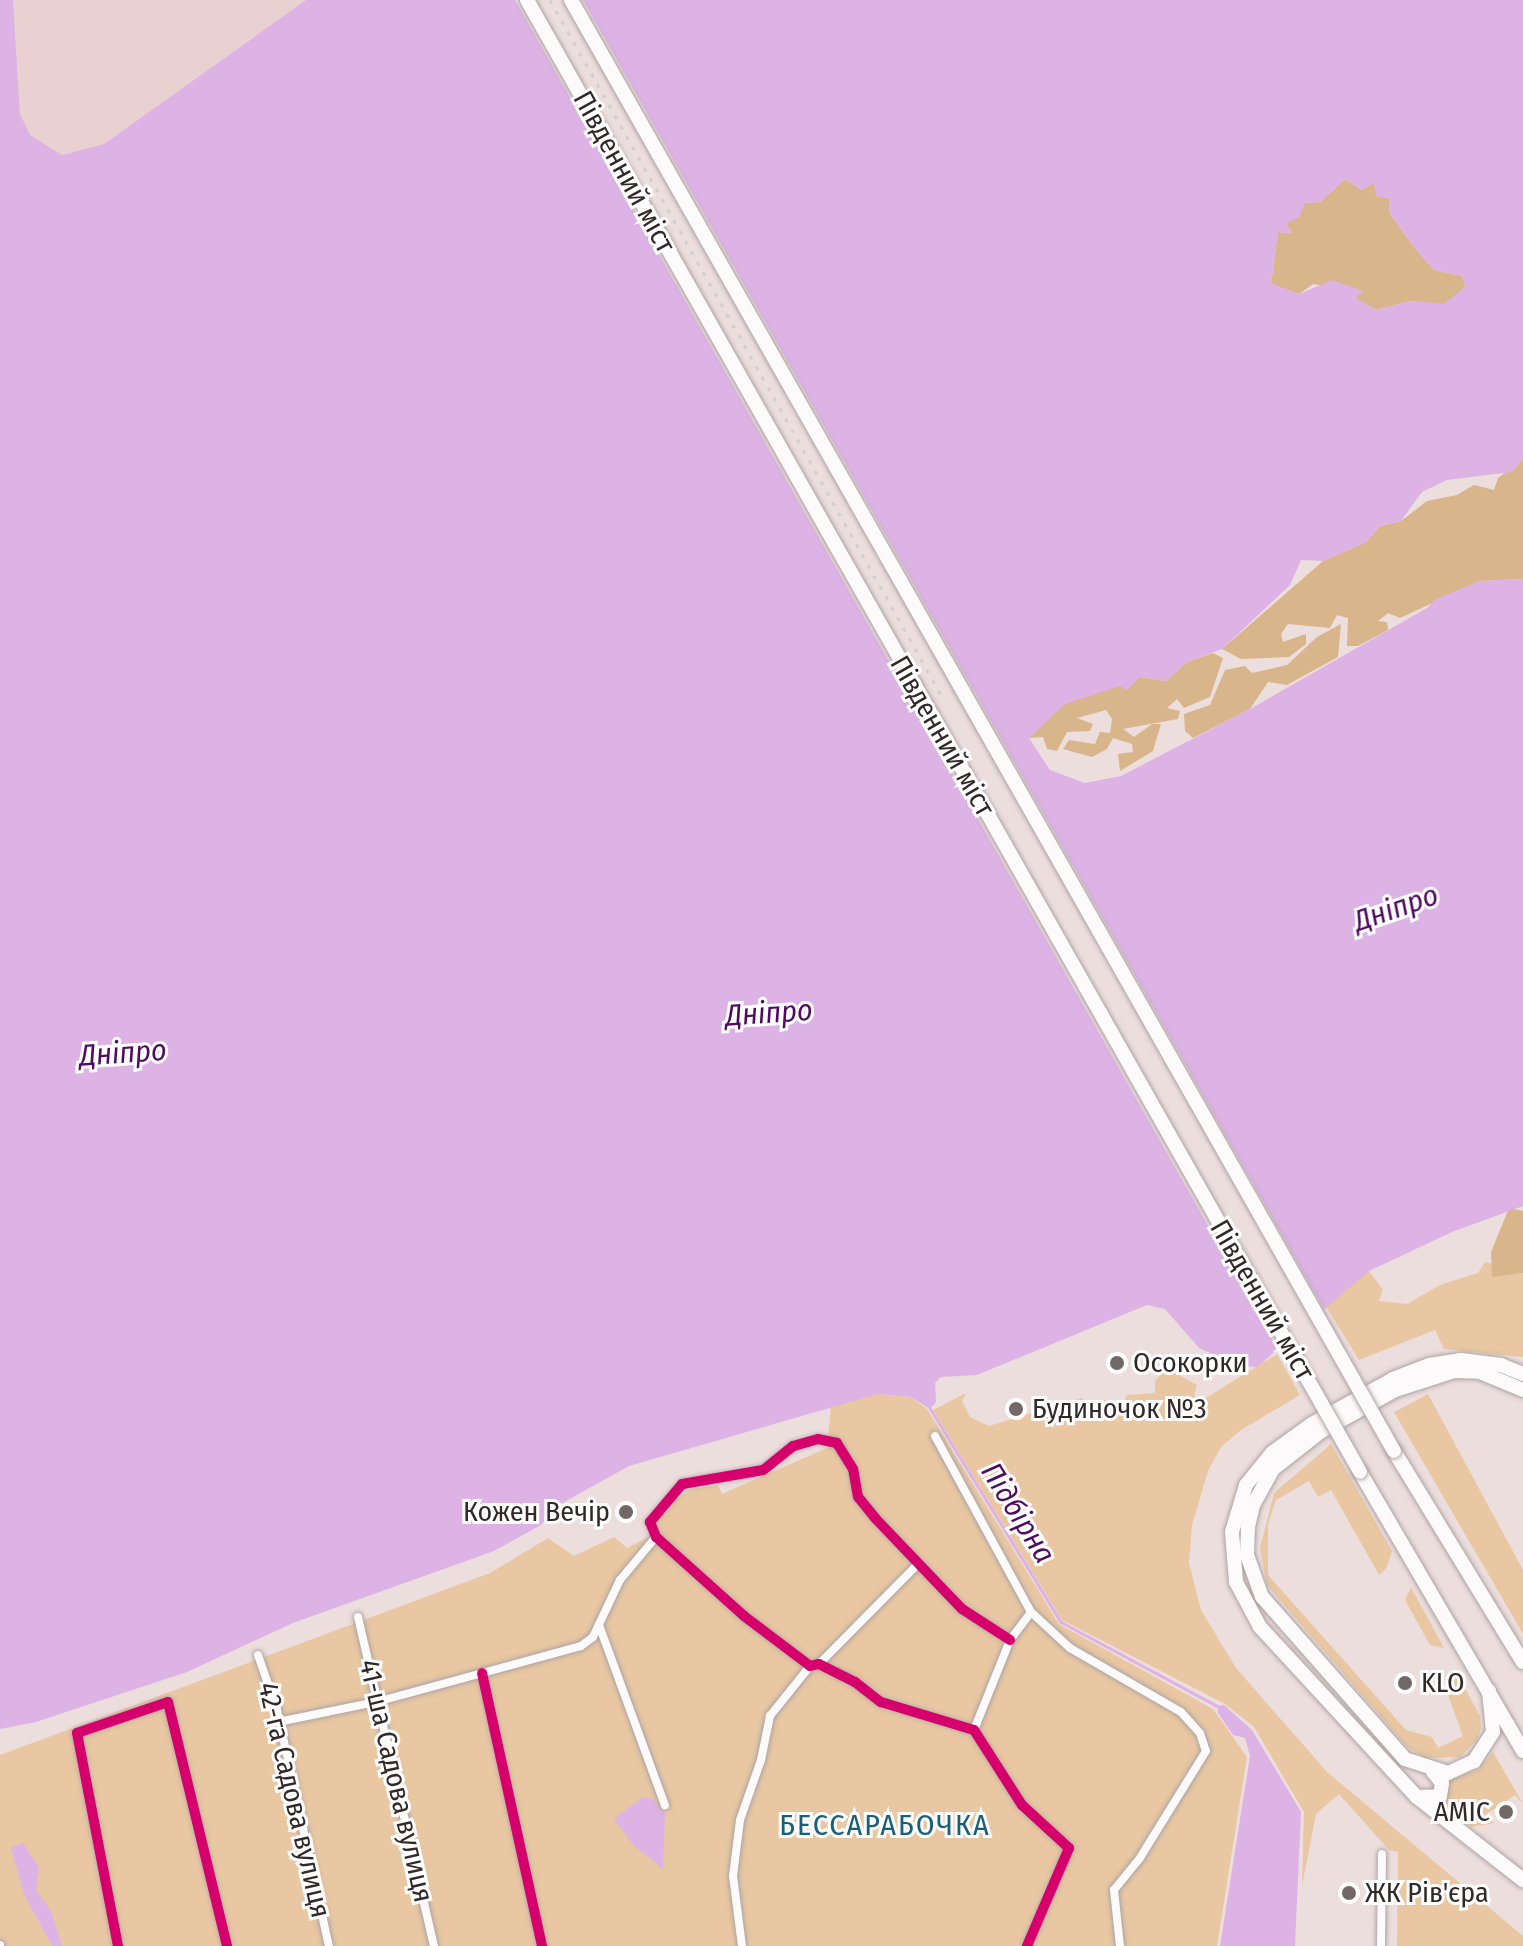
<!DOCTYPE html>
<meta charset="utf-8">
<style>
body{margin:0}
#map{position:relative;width:1523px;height:1946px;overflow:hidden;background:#eddede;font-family:"Fira Sans Condensed",sans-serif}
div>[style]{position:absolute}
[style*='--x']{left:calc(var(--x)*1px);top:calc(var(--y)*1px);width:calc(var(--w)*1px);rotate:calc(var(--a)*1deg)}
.built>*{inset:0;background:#ead1d1}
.green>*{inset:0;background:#e8c7a2}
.forest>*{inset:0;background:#d8b58a}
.water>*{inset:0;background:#dcb3e4}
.pier>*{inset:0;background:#eddede}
.stream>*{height:3px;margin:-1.5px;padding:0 1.5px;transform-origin:1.5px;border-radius:1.5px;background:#dcb3e4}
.roads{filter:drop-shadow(0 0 2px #aea3a3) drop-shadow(0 0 2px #aea3a3)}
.street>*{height:8px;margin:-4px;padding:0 4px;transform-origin:4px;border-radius:4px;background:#fcfafa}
.highway>*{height:14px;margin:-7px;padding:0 7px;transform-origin:7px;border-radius:7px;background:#fcfafa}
.rail>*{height:3px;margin-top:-1.5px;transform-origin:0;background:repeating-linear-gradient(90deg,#d4cfcf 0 4px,transparent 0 12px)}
.bridges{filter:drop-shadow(0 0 2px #aea3a3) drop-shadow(0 0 2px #aea3a3)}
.highway-bridge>*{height:14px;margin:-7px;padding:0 7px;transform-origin:7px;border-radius:7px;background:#fcfafa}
.cycleway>*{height:10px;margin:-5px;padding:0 5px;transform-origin:5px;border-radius:5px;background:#d6006c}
.dots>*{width:22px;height:22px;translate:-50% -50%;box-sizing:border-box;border:4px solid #fff;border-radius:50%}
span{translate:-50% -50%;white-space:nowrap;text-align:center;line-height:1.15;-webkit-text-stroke:6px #fff;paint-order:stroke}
.street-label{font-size:28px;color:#322829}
.poi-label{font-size:28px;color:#322829}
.left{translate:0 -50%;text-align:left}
.right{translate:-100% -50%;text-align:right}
.water-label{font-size:30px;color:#4f0b61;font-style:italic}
.neighbourhood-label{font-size:30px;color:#18607a;letter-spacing:2px}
</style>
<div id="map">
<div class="built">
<div style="clip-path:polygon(13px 0,306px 0,104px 144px,61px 155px,29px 135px,20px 114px)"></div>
</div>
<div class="green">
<div style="clip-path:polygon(1485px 1262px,1492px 1264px,1493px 1276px,1523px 1273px,1523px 1357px,1444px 1349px,1435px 1330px,1359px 1360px,1325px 1305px,1369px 1271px,1383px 1290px,1379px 1301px,1407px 1304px,1440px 1285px,1478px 1273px)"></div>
<div style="clip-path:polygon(1277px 1354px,1300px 1395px,1241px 1430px,1221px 1447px,1208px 1471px,1192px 1525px,1189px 1563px,1201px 1610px,1236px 1668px,1327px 1772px,1523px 1936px,1523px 1946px,1397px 1946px,1398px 1852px,1389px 1850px,1339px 1794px,1316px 1814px,1302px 1886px,1304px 1812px,1254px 1727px,1225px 1704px,1062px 1620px,933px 1410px,966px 1393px,962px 1401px,970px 1417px,989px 1426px,1082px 1398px,1089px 1409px,1105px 1399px,1112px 1409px,1121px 1409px,1127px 1395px,1155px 1393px,1155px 1381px,1166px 1368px,1197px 1385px,1194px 1395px,1201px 1401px)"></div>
<div style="clip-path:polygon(878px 1394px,911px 1397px,927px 1409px,1059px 1624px,1213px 1709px,1247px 1757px,1217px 1946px,0 1946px,0 1755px,490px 1573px,548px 1538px,574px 1556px,614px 1537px,627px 1548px,658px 1532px,652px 1524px,672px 1507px,671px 1502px,691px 1489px,718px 1485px,722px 1494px,827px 1448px,831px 1406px)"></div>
<div style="clip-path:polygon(1428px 1394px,1523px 1570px,1523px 1634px,1394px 1412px)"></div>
<div style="clip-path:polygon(1331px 1444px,1392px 1551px,1386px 1569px,1379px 1575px,1331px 1490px,1318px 1497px,1309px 1481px,1276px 1500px,1268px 1525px,1268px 1575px,1406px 1730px,1432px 1737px,1438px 1748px,1463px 1736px,1445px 1687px,1456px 1672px,1480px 1716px,1481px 1728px,1477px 1740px,1460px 1757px,1425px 1758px,1407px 1747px,1267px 1585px,1260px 1548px,1274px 1493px)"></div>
<div style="clip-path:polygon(1411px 1587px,1444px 1648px,1430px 1645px,1405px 1600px)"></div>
<div style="clip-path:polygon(1493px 1752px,1523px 1804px,1515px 1795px,1488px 1813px,1494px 1823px,1471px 1827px,1437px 1805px,1448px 1780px,1477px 1770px)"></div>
</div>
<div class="forest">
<div style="clip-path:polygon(1345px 179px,1362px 190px,1374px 182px,1390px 199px,1389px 212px,1413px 246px,1434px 270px,1462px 276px,1466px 286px,1444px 305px,1411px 301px,1376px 310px,1355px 298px,1362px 291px,1313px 284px,1299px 294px,1271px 284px,1278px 232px,1292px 233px,1285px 223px,1305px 203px,1320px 202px)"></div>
<div style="clip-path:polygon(1523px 459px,1523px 579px,1480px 581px,1400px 618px,1388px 613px,1378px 621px,1387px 622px,1388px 630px,1358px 646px,1347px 646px,1348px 618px,1337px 615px,1330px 628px,1288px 624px,1281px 634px,1283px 642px,1306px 634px,1306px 644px,1289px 657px,1241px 659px,1222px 649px,1323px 561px,1366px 542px,1380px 526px,1401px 521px,1427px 501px,1457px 495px,1474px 485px,1494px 490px,1498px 478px)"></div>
<div style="clip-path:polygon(1341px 624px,1338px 657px,1287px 685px,1268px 682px,1250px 709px,1193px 738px,1185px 731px,1184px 714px,1210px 705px,1225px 670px,1245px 666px,1252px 673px,1287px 665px,1317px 637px)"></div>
<div style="clip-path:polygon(1213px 653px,1223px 658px,1210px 697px,1184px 708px,1177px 699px,1167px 708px,1180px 711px,1178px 719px,1123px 729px,1134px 737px,1152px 724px,1161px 724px,1153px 751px,1120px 771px,1118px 754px,1133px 752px,1132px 744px,1113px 738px,1107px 749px,1092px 757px,1063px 749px,1069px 740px,1095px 744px,1100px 732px,1110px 733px,1112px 719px,1106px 710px,1077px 718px,1093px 724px,1090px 731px,1067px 732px,1057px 751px,1047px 749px,1043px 737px,1029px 738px,1064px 704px,1140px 677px,1166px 681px,1187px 662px)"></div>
<div style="clip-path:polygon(1509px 1208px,1523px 1211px,1523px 1273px,1492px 1277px,1491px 1252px)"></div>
</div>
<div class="water">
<div style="clip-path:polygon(evenodd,0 0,13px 0,20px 114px,30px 135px,62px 155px,104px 144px,306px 0,1523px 0,1523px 459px,1512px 472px,1447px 480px,1422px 492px,1401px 521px,1380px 526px,1366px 542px,1323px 561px,1301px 560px,1290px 585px,1222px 649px,1187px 662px,1166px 681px,1140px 677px,1127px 690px,1120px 686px,1065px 704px,1029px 738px,1050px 770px,1085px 783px,1121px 776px,1250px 709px,1427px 608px,1436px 599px,1480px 581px,1523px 579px,1523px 1206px,1452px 1232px,1369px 1271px,1257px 1367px,1238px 1366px,1199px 1348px,1165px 1309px,1147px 1305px,977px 1375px,941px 1377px,935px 1383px,936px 1402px,930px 1409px,911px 1397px,878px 1394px,629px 1466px,557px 1506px,541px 1525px,494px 1551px,293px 1623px,187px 1672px,36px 1722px,0 1729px,0 0,1345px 179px,1362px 190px,1374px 182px,1376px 196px,1390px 199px,1389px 212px,1413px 246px,1434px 270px,1462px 276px,1466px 286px,1444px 304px,1411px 301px,1376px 310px,1355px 298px,1363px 291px,1332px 280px,1299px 294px,1271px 283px,1278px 232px,1292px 234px,1286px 223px,1299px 218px,1305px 203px,1320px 202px,1345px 179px)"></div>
<div style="clip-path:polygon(1224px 1705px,1252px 1730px,1301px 1812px,1295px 1946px,1220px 1946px,1250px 1756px,1245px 1738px,1233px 1735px,1218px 1713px,1218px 1706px)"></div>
<div style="clip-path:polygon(643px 1797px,653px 1799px,665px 1814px,663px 1869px,634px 1846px,614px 1819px)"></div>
<div style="clip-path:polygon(23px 1843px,39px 1868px,36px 1890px,51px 1911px,62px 1946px,52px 1946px,24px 1894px,11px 1848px)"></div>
</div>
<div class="pier">
<div style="clip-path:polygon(515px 0,583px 0,1325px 1311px,1281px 1355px)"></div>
</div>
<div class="stream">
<div style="--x:929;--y:1407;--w:252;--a:58.5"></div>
<div style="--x:1061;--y:1622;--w:179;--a:28.3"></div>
</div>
<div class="roads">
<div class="street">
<div style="--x:935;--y:1436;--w:200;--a:61.4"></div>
<div style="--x:1031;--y:1612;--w:53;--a:42.7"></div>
<div style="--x:1070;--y:1648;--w:128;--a:30"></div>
<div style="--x:1181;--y:1712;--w:28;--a:48"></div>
<div style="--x:1200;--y:1733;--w:19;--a:72"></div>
<div style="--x:1206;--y:1751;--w:126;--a:121.7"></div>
<div style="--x:1140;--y:1858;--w:41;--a:129.1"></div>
<div style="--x:1114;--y:1890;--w:56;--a:83.9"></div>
<div style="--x:358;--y:1617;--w:338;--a:77"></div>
<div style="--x:599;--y:1625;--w:192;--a:69.9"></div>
<div style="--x:1010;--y:1640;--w:57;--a:-147.1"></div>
<div style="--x:962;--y:1609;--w:124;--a:-133.7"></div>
<div style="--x:876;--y:1519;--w:28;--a:-129"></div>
<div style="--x:858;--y:1497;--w:28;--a:-100"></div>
<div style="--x:853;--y:1469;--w:31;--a:-122"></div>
<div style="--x:837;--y:1443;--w:19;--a:-168"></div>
<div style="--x:818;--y:1439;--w:26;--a:164"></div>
<div style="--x:793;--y:1446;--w:38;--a:141"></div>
<div style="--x:763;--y:1470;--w:82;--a:170.2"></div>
<div style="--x:682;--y:1484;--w:50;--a:130.1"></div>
<div style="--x:650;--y:1522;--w:16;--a:68"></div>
<div style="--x:656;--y:1537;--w:118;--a:41.9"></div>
<div style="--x:744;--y:1616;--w:83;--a:37.1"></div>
<div style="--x:810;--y:1666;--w:9;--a:-13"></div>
<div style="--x:819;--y:1664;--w:40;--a:26.6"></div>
<div style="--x:855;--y:1682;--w:33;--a:38"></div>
<div style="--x:881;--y:1702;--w:97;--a:16.8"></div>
<div style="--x:974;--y:1730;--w:89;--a:57.4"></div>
<div style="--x:1022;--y:1805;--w:64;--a:42.5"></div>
<div style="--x:1069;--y:1848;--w:107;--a:113.2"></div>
<div style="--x:258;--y:1655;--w:58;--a:70.9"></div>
<div style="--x:277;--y:1710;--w:242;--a:77.6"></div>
<div style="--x:819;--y:1664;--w:139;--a:-45.3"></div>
<div style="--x:482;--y:1673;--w:280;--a:77.6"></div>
<div style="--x:278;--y:1722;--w:104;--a:-11.6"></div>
<div style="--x:380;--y:1701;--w:208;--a:-15.3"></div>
<div style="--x:581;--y:1646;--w:15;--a:-37"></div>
<div style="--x:593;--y:1637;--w:63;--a:-64.7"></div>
<div style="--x:620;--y:1580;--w:56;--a:-50.1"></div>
<div style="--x:974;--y:1730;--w:97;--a:-68.2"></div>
<div style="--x:1010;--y:1640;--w:35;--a:-53"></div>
<div style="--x:0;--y:1945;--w:1;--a:90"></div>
<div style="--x:118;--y:1946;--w:217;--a:-100.9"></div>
<div style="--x:77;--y:1733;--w:96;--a:-18.8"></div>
<div style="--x:168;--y:1702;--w:251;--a:76.4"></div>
<div style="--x:742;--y:1946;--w:71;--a:-97.3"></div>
<div style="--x:733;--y:1876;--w:56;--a:-82.9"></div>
<div style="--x:740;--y:1820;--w:64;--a:-70.7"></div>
<div style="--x:761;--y:1760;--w:45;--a:-78.4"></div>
<div style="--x:770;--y:1716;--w:64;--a:-51.3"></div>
<div style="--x:1381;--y:1946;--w:92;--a:-89.4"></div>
</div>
<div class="highway">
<div style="--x:1523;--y:1374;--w:24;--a:-158"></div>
<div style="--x:1501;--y:1365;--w:40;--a:-172.9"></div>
<div style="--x:1461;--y:1360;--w:32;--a:171"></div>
<div style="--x:1429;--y:1365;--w:39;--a:159"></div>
<div style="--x:1393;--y:1379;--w:93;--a:150.9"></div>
<div style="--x:1312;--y:1424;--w:49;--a:144.1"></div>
<div style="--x:1272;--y:1453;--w:41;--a:129.1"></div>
<div style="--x:1246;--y:1485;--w:49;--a:106.6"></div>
<div style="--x:1232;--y:1532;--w:50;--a:85.4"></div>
<div style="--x:1236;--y:1582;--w:51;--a:61.9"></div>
<div style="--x:1260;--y:1627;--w:231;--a:47.3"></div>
<div style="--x:1417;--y:1797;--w:135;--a:38.1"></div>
<div style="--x:1394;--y:1451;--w:247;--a:58.6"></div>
<div style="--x:1360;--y:1472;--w:323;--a:59.7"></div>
<div style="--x:1489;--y:1691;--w:41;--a:84.4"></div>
<div style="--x:1493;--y:1732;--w:35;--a:123"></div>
<div style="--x:1474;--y:1761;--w:29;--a:155"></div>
<div style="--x:1448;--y:1773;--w:45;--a:-162"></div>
<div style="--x:1405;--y:1759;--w:216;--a:-131.4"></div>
<div style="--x:1262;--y:1597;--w:45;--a:-109.7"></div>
<div style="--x:1247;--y:1555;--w:28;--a:-88"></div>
<div style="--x:1248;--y:1527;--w:23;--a:-77"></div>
<div style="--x:1253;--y:1505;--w:41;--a:-60.9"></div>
<div style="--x:1273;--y:1469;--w:60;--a:-38.2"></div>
<div style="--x:1320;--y:1432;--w:86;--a:-29.2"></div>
<div style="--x:1395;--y:1390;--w:63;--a:-17.6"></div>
<div style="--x:1455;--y:1371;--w:25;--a:2"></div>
<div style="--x:1480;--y:1372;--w:47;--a:22.7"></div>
<div style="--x:1417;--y:1797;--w:23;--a:-2"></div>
<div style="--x:1440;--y:1796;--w:13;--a:-81"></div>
<div style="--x:1442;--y:1783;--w:14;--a:-129"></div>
</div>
</div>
<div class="rail">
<div style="--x:550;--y:0;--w:801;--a:60.62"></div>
</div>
<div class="bridges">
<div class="highway-bridge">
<div style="--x:527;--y:0;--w:1691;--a:60.49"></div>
<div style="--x:571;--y:0;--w:1668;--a:60.44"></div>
</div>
</div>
<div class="cycleway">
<div style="--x:1010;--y:1640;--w:57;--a:-147.1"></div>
<div style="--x:962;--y:1609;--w:124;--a:-133.7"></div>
<div style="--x:876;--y:1519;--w:28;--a:-129"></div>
<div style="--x:858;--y:1497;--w:28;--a:-100"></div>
<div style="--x:853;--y:1469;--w:31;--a:-122"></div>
<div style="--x:837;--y:1443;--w:19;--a:-168"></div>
<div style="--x:818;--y:1439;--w:26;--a:164"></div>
<div style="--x:793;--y:1446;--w:38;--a:141"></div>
<div style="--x:763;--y:1470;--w:82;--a:170.2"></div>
<div style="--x:682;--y:1484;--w:50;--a:130.1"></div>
<div style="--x:650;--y:1522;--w:16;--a:68"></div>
<div style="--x:656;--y:1537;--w:118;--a:41.9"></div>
<div style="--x:744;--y:1616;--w:83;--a:37.1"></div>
<div style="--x:810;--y:1666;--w:9;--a:-13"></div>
<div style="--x:819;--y:1664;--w:40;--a:26.6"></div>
<div style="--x:855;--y:1682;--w:33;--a:38"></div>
<div style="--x:881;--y:1702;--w:97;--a:16.8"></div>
<div style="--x:974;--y:1730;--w:89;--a:57.4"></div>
<div style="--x:1022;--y:1805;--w:64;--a:42.5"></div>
<div style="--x:1069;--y:1848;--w:107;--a:113.2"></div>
<div style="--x:482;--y:1673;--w:280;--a:77.6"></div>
<div style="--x:118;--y:1946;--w:217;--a:-100.9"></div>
<div style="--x:77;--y:1733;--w:96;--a:-18.8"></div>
<div style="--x:168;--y:1702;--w:251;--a:76.4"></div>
</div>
<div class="dots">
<div style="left:1117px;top:1363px;background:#736868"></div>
<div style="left:1016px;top:1409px;background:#736868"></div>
<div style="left:626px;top:1512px;background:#736868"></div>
<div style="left:1405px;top:1683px;background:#736868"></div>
<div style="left:1506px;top:1812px;background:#736868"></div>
<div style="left:1349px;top:1893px;background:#736868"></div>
</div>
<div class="street-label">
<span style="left:624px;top:172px;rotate:61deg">Південний міст</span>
<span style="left:942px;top:736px;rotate:60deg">Південний міст</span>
<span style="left:1262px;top:1300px;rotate:60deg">Південний міст</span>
<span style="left:396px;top:1781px;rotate:77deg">41-ша Садова вулиця</span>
<span style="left:294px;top:1800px;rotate:77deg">42-га Садова вулиця</span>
</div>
<div class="poi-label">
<span class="left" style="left:1133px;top:1363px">Осокорки</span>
<span class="left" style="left:1032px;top:1409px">Будиночок №3</span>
<span class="right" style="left:610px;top:1512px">Кожен Вечір</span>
<span class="left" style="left:1421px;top:1683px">KLO</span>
<span class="right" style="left:1490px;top:1812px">AMIC</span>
<span class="left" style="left:1365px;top:1893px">ЖК Рів'єра</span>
</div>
<div class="water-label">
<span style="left:1396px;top:908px;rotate:-19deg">Дніпро</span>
<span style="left:769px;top:1013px;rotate:-4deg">Дніпро</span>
<span style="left:123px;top:1053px;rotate:-4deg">Дніпро</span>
<span style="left:1018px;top:1513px;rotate:58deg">Підбірна</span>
</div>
<div class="neighbourhood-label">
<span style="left:885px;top:1825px">БЕССАРАБОЧКА</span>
</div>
</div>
